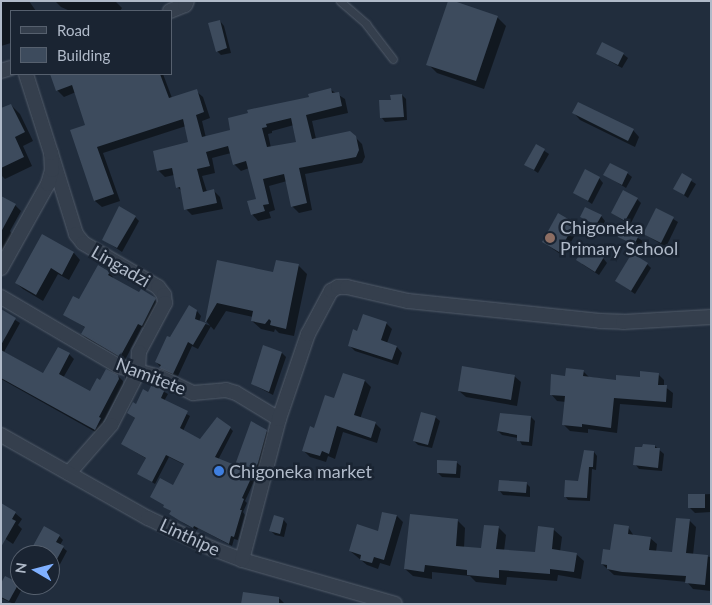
<!DOCTYPE html>
<style>
body{margin:0}
#map{position:relative;width:712px;height:605px;overflow:hidden;background:#212d3d;font-family:Lato,sans-serif}
div>[style]{position:absolute}
[style*='--x']{left:calc(var(--x)*1px);top:calc(var(--y)*1px);width:calc(var(--w)*1px);rotate:calc(var(--a)*1deg)}
.shadow>*{inset:0;background:#0007}
.building>*{inset:0;background:#3d4b5d}
.roads{filter:drop-shadow(0 0 1px #535d6b) drop-shadow(0 0 1px #535d6b)}
.lane>*{height:7px;margin:-3.5px;padding:0 3.5px;transform-origin:3.5px;border-radius:3.5px;background:#353f4d}
.street>*{height:14px;margin:-7px;padding:0 7px;transform-origin:7px;border-radius:7px;background:#353f4d}
.dots>*{width:14px;height:14px;translate:-50% -50%;box-sizing:border-box;border:2px solid #1a2432;border-radius:50%}
span{translate:-50% -50%;white-space:nowrap;text-align:center;line-height:1.15;-webkit-text-stroke:5px #1a2432;paint-order:stroke}
.poi-label{font-size:18px;color:#b0bac9}
.left{translate:0 -50%;text-align:left}
.street-label{font-size:18px;color:#b0bac9}
.frame{position:absolute;inset:0;border:2px solid #b0bac9;pointer-events:none}
.legend{position:absolute;left:10px;top:10px;width:162px;height:65px;box-sizing:border-box;background:#1a2432;border:1px solid #56606e;margin:0;padding:6px 9px;list-style:none;font-size:15px;color:#b0bac9}
.legend li{display:flex;align-items:center;gap:10px;height:25px}
.legend b{width:25px;border:1px solid #56606e}
.north{position:absolute;left:10px;top:545px;width:50px;height:50px;box-sizing:border-box;background:#1a2432;border:1px solid #56606e;border-radius:50%;rotate:278deg;font-size:14px;font-weight:700;line-height:20px;text-align:center;color:#b0bac9}
.north::after{content:'';display:block;margin:auto;width:18px;height:22px;background:#7fb0ff;clip-path:polygon(50% 0,100% 100%,50% 72%,0 100%)}
</style>
<div id="map">
<div class="shadow">
<div style="clip-path:polygon(1px 1px,29px 1px,36px 11px,11px 11px,11px 43px,1px 46px)"></div>
<div style="clip-path:polygon(55px 1px,115px 1px,122px 8px,120px 11px,70px 11px,61px 7px)"></div>
<div style="clip-path:polygon(497px 17px,506px 26px,484px 89px,437px 73px,428px 64px)"></div>
<div style="clip-path:polygon(220px 21px,224px 26px,231px 53px,221px 55px,217px 51px)"></div>
<div style="clip-path:polygon(597px 54px,623px 54px,628px 58px,622px 68px)"></div>
<div style="clip-path:polygon(evenodd,58px 74px,163px 74px,172px 98px,196px 91px,203px 97px,210px 118px,202px 121px,206px 138px,232px 131px,331px 90px,345px 99px,348px 113px,312px 121px,316px 139px,355px 137px,362px 144px,365px 157px,362px 163px,305px 174px,312px 210px,299px 213px,292px 206px,287px 181px,269px 186px,275px 210px,269px 212px,271px 218px,258px 221px,252px 214px,257px 199px,249px 168px,241px 171px,234px 164px,231px 153px,212px 158px,215px 173px,202px 176px,207px 192px,214px 191px,220px 197px,223px 209px,192px 215px,186px 209px,182px 191px,177px 187px,174px 175px,165px 177px,158px 170px,190px 143px,186px 126px,103px 153px,120px 201px,102px 207px,95px 201px,72px 131px,87px 126px,76px 92px,64px 97px,57px 90px,52px 76px,58px 74px,294px 125px,298px 143px,271px 148px,268px 134px,272px 133px,272px 131px,294px 125px)"></div>
<div style="clip-path:polygon(402px 95px,406px 99px,407px 120px,385px 122px,382px 118px,392px 101px)"></div>
<div style="clip-path:polygon(11px 105px,20px 114px,33px 141px,23px 146px,32px 166px,5px 179px,1px 175px,1px 109px)"></div>
<div style="clip-path:polygon(574px 113px,633px 130px,639px 137px,635px 147px,580px 120px)"></div>
<div style="clip-path:polygon(537px 146px,549px 154px,538px 173px,526px 165px)"></div>
<div style="clip-path:polygon(627px 173px,632px 177px,626px 188px,605px 175px)"></div>
<div style="clip-path:polygon(682px 175px,696px 184px,688px 198px,675px 189px)"></div>
<div style="clip-path:polygon(599px 178px,603px 183px,592px 204px,574px 192px)"></div>
<div style="clip-path:polygon(637px 199px,641px 203px,630px 225px,612px 213px)"></div>
<div style="clip-path:polygon(1px 205px,15px 205px,21px 211px,10px 231px,12px 234px,1px 257px)"></div>
<div style="clip-path:polygon(657px 209px,678px 222px,666px 247px,644px 234px)"></div>
<div style="clip-path:polygon(558px 215px,579px 228px,563px 256px,543px 242px)"></div>
<div style="clip-path:polygon(581px 216px,601px 216px,605px 221px,601px 229px)"></div>
<div style="clip-path:polygon(135px 217px,139px 221px,122px 252px,104px 240px)"></div>
<div style="clip-path:polygon(623px 229px,643px 241px,639px 249px,619px 237px)"></div>
<div style="clip-path:polygon(43px 236px,74px 253px,80px 260px,69px 280px,58px 274px,43px 301px,23px 289px,16px 283px)"></div>
<div style="clip-path:polygon(603px 258px,607px 263px,599px 275px,582px 264px)"></div>
<div style="clip-path:polygon(218px 262px,274px 273px,298px 265px,307px 274px,294px 336px,279px 333px,275px 329px,274px 332px,261px 329px,252px 321px,253px 317px,226px 311px,214px 330px,206px 321px)"></div>
<div style="clip-path:polygon(647px 264px,651px 268px,635px 294px,616px 281px)"></div>
<div style="clip-path:polygon(109px 273px,113px 277px,112px 279px,140px 294px,153px 297px,159px 305px,146px 329px,142px 327px,125px 360px,86px 338px,82px 334px,86px 328px,64px 314px)"></div>
<div style="clip-path:polygon(1px 311px,20px 323px,4px 352px,44px 374px,69px 354px,74px 359px,63px 378px,90px 393px,101px 381px,118px 376px,123px 381px,123px 384px,103px 422px,105px 424px,99px 434px,1px 379px)"></div>
<div style="clip-path:polygon(197px 311px,201px 316px,199px 322px,211px 326px,198px 349px,192px 346px,178px 376px,165px 372px,156px 362px,171px 339px)"></div>
<div style="clip-path:polygon(386px 323px,392px 329px,387px 343px,397px 347px,402px 353px,398px 365px,355px 351px,349px 345px,358px 333px)"></div>
<div style="clip-path:polygon(264px 347px,282px 353px,286px 357px,273px 395px,252px 384px)"></div>
<div style="clip-path:polygon(583px 371px,589px 377px,617px 381px,658px 374px,664px 380px,664px 386px,673px 393px,672px 408px,620px 404px,617px 433px,588px 429px,588px 433px,570px 431px,563px 424px,566px 402px,557px 401px,551px 394px,567px 377px)"></div>
<div style="clip-path:polygon(344px 374px,365px 381px,371px 387px,360px 419px,375px 423px,381px 429px,377px 443px,343px 432px,335px 459px,328px 456px,326px 462px,310px 457px,304px 451px,335px 400px)"></div>
<div style="clip-path:polygon(514px 376px,521px 382px,517px 406px,466px 397px,459px 391px)"></div>
<div style="clip-path:polygon(152px 385px,168px 394px,164px 401px,190px 416px,183px 431px,200px 441px,230px 428px,233px 431px,218px 460px,236px 467px,266px 431px,270px 434px,261px 466px,245px 501px,247px 503px,243px 512px,245px 515px,238px 540px,234px 539px,232px 546px,198px 528px,197px 530px,185px 524px,174px 517px,171px 514px,172px 512px,165px 507px,185px 465px,169px 457px,155px 484px,139px 474px,147px 459px,122px 444px,136px 419px,128px 413px,148px 394px)"></div>
<div style="clip-path:polygon(435px 417px,440px 421px,432px 448px,418px 445px,414px 441px)"></div>
<div style="clip-path:polygon(531px 417px,535px 421px,532px 446px,522px 445px,518px 438px,502px 435px,498px 431px)"></div>
<div style="clip-path:polygon(655px 446px,664px 454px,662px 471px,639px 469px,635px 464px)"></div>
<div style="clip-path:polygon(594px 452px,597px 456px,596px 470px,592px 469px,590px 501px,568px 500px,565px 496px,579px 482px)"></div>
<div style="clip-path:polygon(456px 462px,461px 466px,460px 478px,442px 477px,438px 473px)"></div>
<div style="clip-path:polygon(526px 483px,530px 487px,530px 497px,503px 495px,499px 490px)"></div>
<div style="clip-path:polygon(711px 494px,711px 512px,695px 513px,689px 507px,689px 495px)"></div>
<div style="clip-path:polygon(15px 513px,22px 519px,18px 525px,22px 529px,13px 544px,1px 536px)"></div>
<div style="clip-path:polygon(383px 514px,397px 516px,403px 522px,390px 566px,380px 563px,378px 569px,367px 565px,350px 551px,379px 532px)"></div>
<div style="clip-path:polygon(283px 519px,287px 524px,284px 537px,275px 535px,271px 531px)"></div>
<div style="clip-path:polygon(457px 520px,465px 528px,464px 548px,482px 549px,498px 527px,506px 535px,504px 551px,536px 553px,540px 528px,554px 530px,562px 537px,560px 552px,576px 554px,584px 561px,581px 579px,558px 575px,557px 581px,507px 577px,506px 585px,476px 582px,470px 576px,432px 572px,432px 579px,413px 576px,405px 569px)"></div>
<div style="clip-path:polygon(689px 520px,696px 527px,693px 555px,711px 557px,711px 591px,693px 589px,687px 582px,614px 575px,602px 564px,628px 527px,634px 536px,650px 538px,657px 544px,656px 552px,674px 553px)"></div>
<div style="clip-path:polygon(59px 536px,63px 540px,60px 545px,67px 551px,59px 566px,50px 563px,50px 555px,34px 555px)"></div>
<div style="clip-path:polygon(18px 584px,22px 589px,14px 604px,1px 598px,1px 586px)"></div>
<div style="clip-path:polygon(244px 593px,280px 599px,285px 604px,242px 604px)"></div>
</div>
<div class="building">
<div style="clip-path:polygon(448px 1px,454px 1px,498px 16px,476px 81px,426px 65px)"></div>
<div style="clip-path:polygon(220px 20px,227px 48px,216px 52px,208px 23px)"></div>
<div style="clip-path:polygon(602px 42px,624px 53px,618px 65px,596px 54px)"></div>
<div style="clip-path:polygon(evenodd,50px 74px,160px 74px,169px 98px,197px 89px,204px 112px,196px 115px,202px 137px,230px 130px,228px 118px,248px 113px,247px 110px,309px 97px,308px 94px,331px 88px,332px 93px,339px 92px,342px 106px,306px 115px,312px 139px,350px 131px,356px 136px,359px 150px,356px 157px,299px 168px,307px 203px,291px 207px,284px 174px,263px 179px,269px 204px,263px 205px,265px 211px,251px 215px,247px 201px,256px 199px,246px 161px,233px 165px,228px 146px,206px 152px,210px 166px,197px 169px,203px 192px,214px 189px,217px 203px,184px 210px,180px 187px,176px 188px,172px 168px,157px 171px,153px 151px,188px 142px,183px 119px,97px 147px,114px 194px,94px 201px,70px 130px,85px 125px,72px 85px,56px 91px,50px 74px,291px 118px,296px 142px,267px 147px,262px 128px,267px 127px,266px 124px,291px 118px)"></div>
<div style="clip-path:polygon(402px 94px,404px 117px,380px 118px,379px 100px,391px 100px,390px 95px)"></div>
<div style="clip-path:polygon(578px 102px,634px 129px,628px 141px,572px 113px)"></div>
<div style="clip-path:polygon(11px 104px,25px 132px,15px 137px,24px 157px,1px 168px,1px 108px)"></div>
<div style="clip-path:polygon(536px 144px,545px 149px,534px 170px,524px 165px)"></div>
<div style="clip-path:polygon(610px 163px,628px 172px,622px 185px,603px 175px)"></div>
<div style="clip-path:polygon(585px 169px,600px 177px,588px 201px,573px 193px)"></div>
<div style="clip-path:polygon(682px 173px,692px 179px,684px 195px,673px 189px)"></div>
<div style="clip-path:polygon(623px 190px,638px 198px,625px 221px,611px 213px)"></div>
<div style="clip-path:polygon(1px 196px,16px 204px,1px 232px)"></div>
<div style="clip-path:polygon(119px 206px,136px 216px,117px 248px,102px 240px)"></div>
<div style="clip-path:polygon(585px 207px,602px 215px,596px 225px,580px 217px)"></div>
<div style="clip-path:polygon(656px 208px,674px 217px,661px 243px,643px 234px)"></div>
<div style="clip-path:polygon(558px 213px,575px 223px,559px 252px,542px 242px)"></div>
<div style="clip-path:polygon(623px 227px,639px 235px,634px 245px,618px 237px)"></div>
<div style="clip-path:polygon(42px 234px,74px 252px,62px 275px,51px 268px,36px 295px,15px 283px)"></div>
<div style="clip-path:polygon(585px 246px,604px 257px,595px 272px,576px 260px)"></div>
<div style="clip-path:polygon(632px 253px,648px 263px,631px 291px,615px 281px)"></div>
<div style="clip-path:polygon(217px 260px,273px 272px,276px 260px,299px 264px,286px 329px,270px 325px,271px 321px,269px 319px,265px 324px,251px 321px,253px 311px,217px 303px,206px 322px,205px 322px)"></div>
<div style="clip-path:polygon(98px 265px,110px 272px,108px 275px,139px 292px,141px 289px,156px 298px,142px 326px,138px 324px,120px 357px,81px 334px,85px 327px,63px 315px,73px 296px,79px 299px)"></div>
<div style="clip-path:polygon(189px 305px,197px 310px,195px 319px,206px 323px,193px 345px,188px 342px,173px 374px,159px 368px,161px 365px,155px 362px,167px 336px,170px 337px)"></div>
<div style="clip-path:polygon(1px 309px,16px 318px,1px 345px)"></div>
<div style="clip-path:polygon(363px 314px,387px 322px,381px 340px,397px 346px,392px 360px,348px 346px,353px 329px,357px 331px)"></div>
<div style="clip-path:polygon(263px 345px,282px 352px,269px 392px,251px 384px)"></div>
<div style="clip-path:polygon(58px 347px,70px 353px,59px 374px,90px 391px,97px 378px,100px 380px,106px 369px,118px 375px,119px 379px,99px 417px,101px 418px,95px 430px,1px 378px,1px 350px,43px 373px)"></div>
<div style="clip-path:polygon(462px 366px,515px 375px,511px 400px,458px 391px)"></div>
<div style="clip-path:polygon(566px 368px,584px 370px,583px 376px,616px 380px,616px 375px,640px 377px,640px 371px,659px 373px,658px 385px,667px 385px,666px 402px,614px 398px,611px 428px,582px 424px,582px 427px,562px 425px,565px 396px,550px 395px,551px 374px,565px 376px)"></div>
<div style="clip-path:polygon(343px 373px,365px 380px,354px 415px,376px 422px,371px 438px,337px 426px,329px 454px,322px 451px,320px 456px,302px 451px,310px 426px,314px 428px,325px 395px,334px 398px)"></div>
<div style="clip-path:polygon(152px 384px,165px 389px,161px 398px,188px 411px,180px 428px,200px 439px,217px 417px,231px 427px,215px 457px,235px 465px,251px 421px,267px 430px,258px 463px,242px 498px,244px 499px,240px 510px,242px 510px,234px 537px,231px 536px,229px 544px,194px 526px,193px 528px,180px 521px,169px 514px,171px 511px,163px 507px,164px 505px,150px 497px,160px 478px,173px 485px,184px 464px,166px 455px,152px 482px,137px 474px,146px 458px,121px 444px,135px 418px,127px 413px,133px 402px,136px 404px,143px 389px,148px 392px)"></div>
<div style="clip-path:polygon(421px 412px,436px 416px,428px 445px,413px 441px)"></div>
<div style="clip-path:polygon(500px 413px,531px 416px,529px 442px,517px 441px,517px 435px,497px 431px)"></div>
<div style="clip-path:polygon(643px 444px,655px 445px,655px 448px,660px 448px,658px 468px,633px 465px,635px 447px,642px 447px)"></div>
<div style="clip-path:polygon(584px 450px,594px 451px,593px 467px,589px 467px,587px 498px,564px 497px,565px 480px,578px 481px)"></div>
<div style="clip-path:polygon(437px 460px,457px 461px,456px 474px,437px 473px)"></div>
<div style="clip-path:polygon(499px 480px,527px 482px,526px 493px,498px 491px)"></div>
<div style="clip-path:polygon(688px 494px,705px 494px,705px 508px,688px 508px)"></div>
<div style="clip-path:polygon(1px 503px,16px 512px,12px 519px,16px 521px,1px 547px)"></div>
<div style="clip-path:polygon(382px 512px,397px 515px,384px 560px,374px 557px,372px 563px,360px 560px,361px 555px,349px 551px,357px 524px,378px 531px)"></div>
<div style="clip-path:polygon(410px 514px,458px 519px,456px 546px,481px 548px,484px 525px,499px 526px,496px 549px,535px 552px,538px 526px,554px 528px,552px 549px,577px 553px,574px 572px,550px 569px,550px 574px,499px 570px,499px 578px,467px 575px,467px 570px,425px 565px,424px 572px,404px 569px)"></div>
<div style="clip-path:polygon(274px 515px,284px 518px,280px 534px,269px 531px)"></div>
<div style="clip-path:polygon(676px 518px,690px 519px,686px 553px,708px 555px,705px 585px,685px 583px,686px 576px,622px 572px,607px 569px,607px 565px,601px 564px,603px 549px,610px 550px,614px 524px,629px 526px,628px 534px,651px 537px,649px 550px,672px 552px)"></div>
<div style="clip-path:polygon(44px 526px,60px 535px,56px 542px,64px 546px,50px 572px,50px 555px,28px 555px)"></div>
<div style="clip-path:polygon(5px 576px,19px 583px,9px 601px,1px 597px,1px 583px)"></div>
<div style="clip-path:polygon(243px 592px,279px 597px,279px 604px,241px 604px)"></div>
</div>
<div class="roads">
<div class="lane">
<div style="--x:340;--y:1;--w:35;--a:41"></div>
<div style="--x:366;--y:24;--w:44;--a:52.4"></div>
</div>
<div class="street">
<div style="--x:170;--y:11;--w:16;--a:-22"></div>
<div style="--x:185;--y:5;--w:4;--a:-63"></div>
<div style="--x:1;--y:71;--w:10;--a:-17"></div>
<div style="--x:51;--y:153;--w:85;--a:72.8"></div>
<div style="--x:76;--y:234;--w:11;--a:52"></div>
<div style="--x:83;--y:243;--w:87;--a:30.4"></div>
<div style="--x:158;--y:287;--w:10;--a:53"></div>
<div style="--x:164;--y:295;--w:8;--a:83"></div>
<div style="--x:165;--y:303;--w:55;--a:118"></div>
<div style="--x:139;--y:352;--w:20;--a:93"></div>
<div style="--x:138;--y:372;--w:59;--a:117"></div>
<div style="--x:111;--y:425;--w:64;--a:131.2"></div>
<div style="--x:1;--y:268;--w:96;--a:-60.8"></div>
<div style="--x:48;--y:184;--w:15;--a:-74"></div>
<div style="--x:52;--y:170;--w:17;--a:-93"></div>
<div style="--x:51;--y:153;--w:83;--a:-107.6"></div>
<div style="--x:1;--y:297;--w:136;--a:30.5"></div>
<div style="--x:118;--y:366;--w:43;--a:14.7"></div>
<div style="--x:160;--y:377;--w:37;--a:26"></div>
<div style="--x:193;--y:393;--w:33;--a:-5"></div>
<div style="--x:226;--y:390;--w:10;--a:17"></div>
<div style="--x:236;--y:393;--w:50;--a:31.2"></div>
<div style="--x:1;--y:435;--w:169;--a:29.5"></div>
<div style="--x:148;--y:518;--w:70;--a:25.5"></div>
<div style="--x:211;--y:548;--w:33;--a:21"></div>
<div style="--x:242;--y:560;--w:159;--a:16"></div>
<div style="--x:242;--y:560;--w:146;--a:-75.3"></div>
<div style="--x:279;--y:419;--w:90;--a:-71.2"></div>
<div style="--x:308;--y:334;--w:49;--a:-61.9"></div>
<div style="--x:331;--y:291;--w:8;--a:-30"></div>
<div style="--x:338;--y:287;--w:9;--a:0"></div>
<div style="--x:347;--y:287;--w:63;--a:12.9"></div>
<div style="--x:408;--y:301;--w:193;--a:5.9"></div>
<div style="--x:600;--y:321;--w:23;--a:2"></div>
<div style="--x:623;--y:322;--w:88;--a:-3.3"></div>
</div>
</div>
<div class="dots">
<div style="left:550px;top:238px;background:#8d6e63"></div>
<div style="left:219px;top:471px;background:#3f7fe0"></div>
</div>
<div class="poi-label">
<span class="left" style="left:560px;top:238px">Chigoneka<br>Primary School</span>
<span class="left" style="left:229px;top:471px">Chigoneka market</span>
</div>
<div class="street-label">
<span style="left:121px;top:266px;rotate:30deg">Lingadzi</span>
<span style="left:151px;top:376px;rotate:21deg">Namitete</span>
<span style="left:190px;top:537px;rotate:25deg">Linthipe</span>
</div>
<div class="frame"></div>
<ul class="legend">
<li><b style="height:6px;background:#353f4d"></b>Road</li>
<li><b style="height:14px;background:#3d4b5d"></b>Building</li>
</ul>
<div class="north">N</div>
</div>
